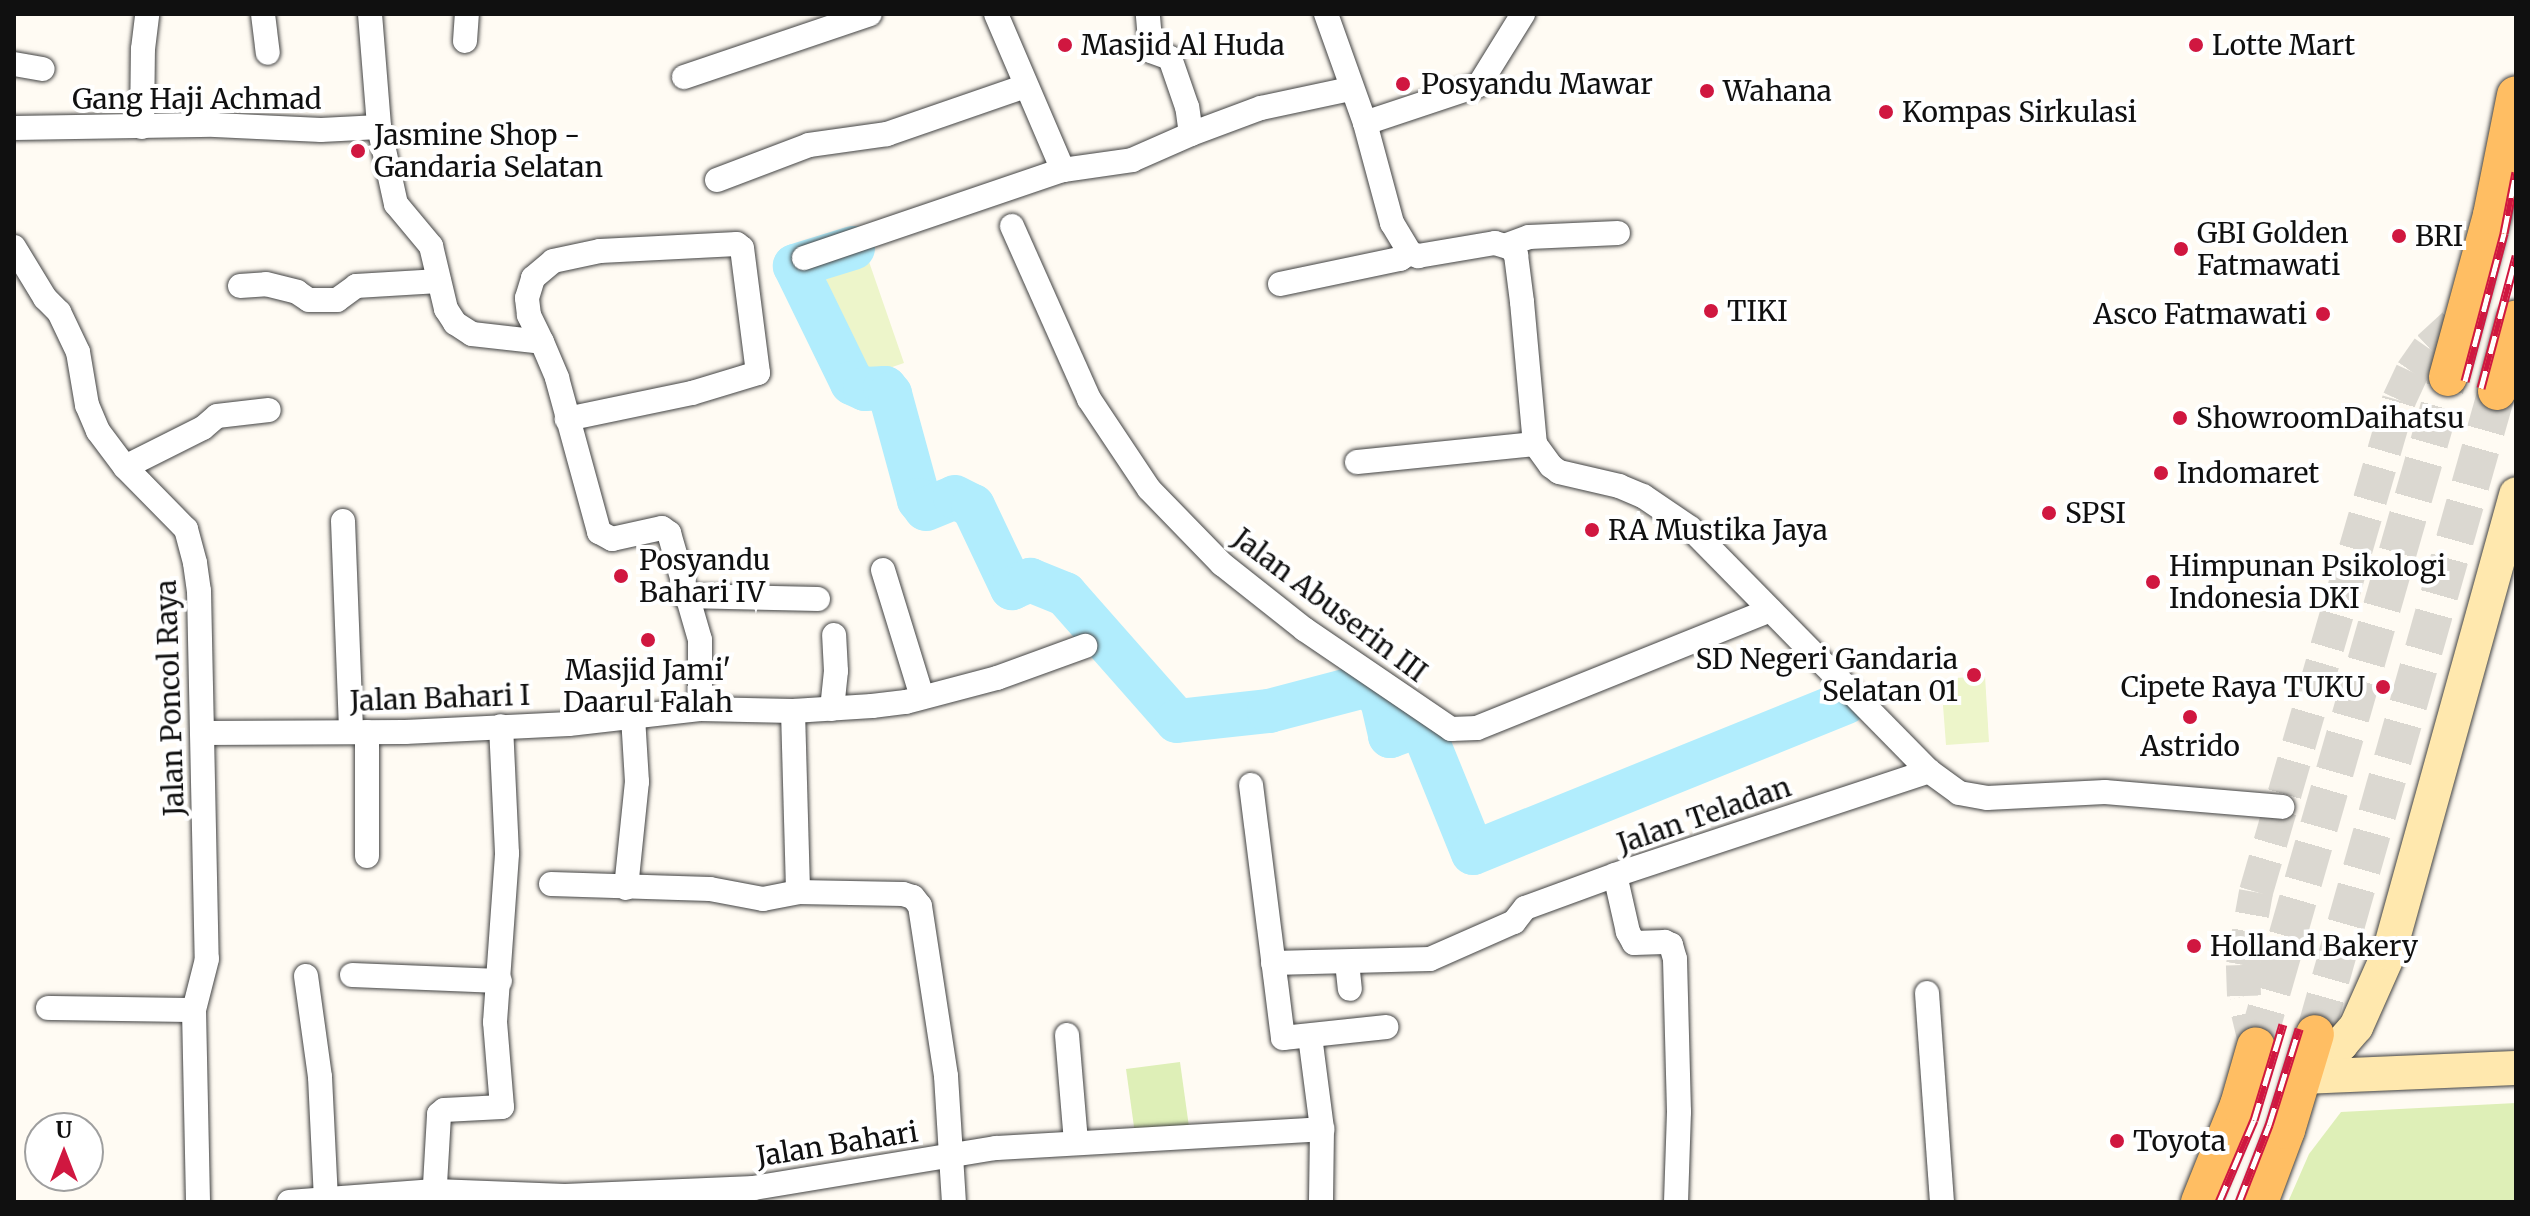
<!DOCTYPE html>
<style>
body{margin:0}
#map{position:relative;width:2530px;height:1216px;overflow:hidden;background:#fffbf3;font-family:Merriweather,serif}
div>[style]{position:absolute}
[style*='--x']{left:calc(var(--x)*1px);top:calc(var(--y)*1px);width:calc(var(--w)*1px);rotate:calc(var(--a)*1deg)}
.green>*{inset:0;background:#deefb7}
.pitch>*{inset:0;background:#edf5ca}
.river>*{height:44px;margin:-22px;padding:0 22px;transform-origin:22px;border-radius:22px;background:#b1edfd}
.secondary-tunnel>*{height:34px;margin-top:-17px;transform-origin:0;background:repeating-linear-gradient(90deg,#dbd8d1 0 34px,transparent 0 51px)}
.primary-tunnel>*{height:38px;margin-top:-19px;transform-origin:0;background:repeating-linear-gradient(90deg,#dbd8d1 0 38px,transparent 0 57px)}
.roads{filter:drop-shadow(0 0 2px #434343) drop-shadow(0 0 2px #434343)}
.street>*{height:24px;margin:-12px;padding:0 12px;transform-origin:12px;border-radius:12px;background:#fff}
.secondary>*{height:34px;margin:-17px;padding:0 17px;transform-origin:17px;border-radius:17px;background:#ffe8ae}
.primary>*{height:38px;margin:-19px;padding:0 19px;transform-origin:19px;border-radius:19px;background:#ffbe63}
.rail>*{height:9px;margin-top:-4.5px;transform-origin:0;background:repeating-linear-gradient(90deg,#fff 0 18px,#d01740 0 36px);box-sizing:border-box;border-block:2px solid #d01740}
.dots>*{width:22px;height:22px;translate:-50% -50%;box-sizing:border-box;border:4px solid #fff;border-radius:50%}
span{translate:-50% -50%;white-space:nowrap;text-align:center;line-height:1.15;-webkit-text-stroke:8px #fff;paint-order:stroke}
.poi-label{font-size:28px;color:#101010}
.left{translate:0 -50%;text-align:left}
.right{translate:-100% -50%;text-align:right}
.street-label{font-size:28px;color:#101010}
.frame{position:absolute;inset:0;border:16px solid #101010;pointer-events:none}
.north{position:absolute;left:24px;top:1112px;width:80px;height:80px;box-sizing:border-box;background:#fff;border:2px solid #9f9f9f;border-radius:50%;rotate:0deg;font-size:22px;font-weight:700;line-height:32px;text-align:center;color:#101010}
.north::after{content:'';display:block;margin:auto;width:28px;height:36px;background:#d01740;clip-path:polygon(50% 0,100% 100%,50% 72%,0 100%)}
</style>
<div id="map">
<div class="green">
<div style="clip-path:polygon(1180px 1062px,1189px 1127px,1135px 1134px,1126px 1069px)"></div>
<div style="clip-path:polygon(2516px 1103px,2516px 1202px,2288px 1202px,2309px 1154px,2341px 1112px)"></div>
</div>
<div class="pitch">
<div style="clip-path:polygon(867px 256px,904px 363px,860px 378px,823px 271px)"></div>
<div style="clip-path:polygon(1985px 676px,1989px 742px,1946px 745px,1941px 679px)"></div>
</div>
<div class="river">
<div style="--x:853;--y:248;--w:61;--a:162.8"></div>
<div style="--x:795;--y:266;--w:130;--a:64"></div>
<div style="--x:852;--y:383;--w:14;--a:25"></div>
<div style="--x:865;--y:389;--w:20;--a:-3"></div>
<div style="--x:885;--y:388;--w:8;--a:50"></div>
<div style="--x:890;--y:394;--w:110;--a:74.7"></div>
<div style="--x:919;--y:500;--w:11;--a:52"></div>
<div style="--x:926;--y:509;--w:31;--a:-22"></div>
<div style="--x:955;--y:497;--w:20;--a:27"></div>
<div style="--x:973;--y:506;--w:91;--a:64.6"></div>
<div style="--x:1012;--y:588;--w:20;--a:-24"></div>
<div style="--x:1030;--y:580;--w:38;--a:22"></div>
<div style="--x:1065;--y:594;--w:169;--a:48.6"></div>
<div style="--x:1177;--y:721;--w:93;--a:-6.2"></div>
<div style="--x:1269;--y:711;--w:102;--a:-14.7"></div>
<div style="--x:1368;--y:685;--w:21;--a:47"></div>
<div style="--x:1382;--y:700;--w:37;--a:77"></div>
<div style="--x:1390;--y:736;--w:33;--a:-20"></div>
<div style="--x:1421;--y:725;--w:138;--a:67.9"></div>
<div style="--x:1473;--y:853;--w:402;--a:-22"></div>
</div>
<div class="secondary-tunnel">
<div style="--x:2256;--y:1046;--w:51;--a:-103.5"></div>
<div style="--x:2244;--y:996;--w:31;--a:-92"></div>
<div style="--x:2243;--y:965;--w:74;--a:-79.9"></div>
<div style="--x:2256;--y:892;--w:512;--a:-73.79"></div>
<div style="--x:2399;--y:400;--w:31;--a:-65"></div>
<div style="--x:2412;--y:372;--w:29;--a:-55"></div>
<div style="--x:2429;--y:348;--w:50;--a:-42.6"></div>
</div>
<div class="primary-tunnel">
<div style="--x:2315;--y:1034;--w:668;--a:-74.2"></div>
<div style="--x:2256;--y:1046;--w:696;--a:-73.99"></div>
</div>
<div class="roads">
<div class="street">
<div style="--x:263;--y:14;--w:39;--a:83"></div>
<div style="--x:370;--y:14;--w:113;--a:85.4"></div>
<div style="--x:379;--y:127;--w:79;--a:77.6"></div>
<div style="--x:396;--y:204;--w:55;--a:50.2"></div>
<div style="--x:431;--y:246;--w:65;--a:76.6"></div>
<div style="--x:446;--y:309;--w:17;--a:57"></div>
<div style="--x:455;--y:323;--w:20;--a:33"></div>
<div style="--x:472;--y:334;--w:70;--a:6.5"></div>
<div style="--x:542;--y:342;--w:39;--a:67"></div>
<div style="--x:557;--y:378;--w:160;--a:74.7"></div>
<div style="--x:599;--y:532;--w:15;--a:28"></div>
<div style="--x:612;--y:539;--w:51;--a:-12.4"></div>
<div style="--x:662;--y:528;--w:9;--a:36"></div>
<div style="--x:669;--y:533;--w:111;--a:73.8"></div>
<div style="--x:700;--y:640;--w:69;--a:90"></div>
<div style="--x:996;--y:14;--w:170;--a:66.8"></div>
<div style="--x:1063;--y:170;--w:70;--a:-8.2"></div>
<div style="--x:1132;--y:160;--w:64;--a:-23.8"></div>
<div style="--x:1191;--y:134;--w:27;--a:-98"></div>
<div style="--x:1187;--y:107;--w:52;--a:-109.1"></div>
<div style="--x:1170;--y:58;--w:20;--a:-160"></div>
<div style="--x:1151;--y:51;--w:37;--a:-95"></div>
<div style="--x:1326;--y:14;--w:116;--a:70.3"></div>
<div style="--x:1365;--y:123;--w:104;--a:74.9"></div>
<div style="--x:1392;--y:223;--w:35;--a:59"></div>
<div style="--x:465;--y:41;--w:27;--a:-86"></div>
<div style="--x:14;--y:64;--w:29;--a:10"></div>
<div style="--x:684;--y:77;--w:196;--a:-18.7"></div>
<div style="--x:1365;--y:123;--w:120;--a:-18.4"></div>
<div style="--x:1479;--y:85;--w:84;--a:-58.2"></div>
<div style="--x:142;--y:127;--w:78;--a:-89.3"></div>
<div style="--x:143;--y:49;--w:35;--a:-83"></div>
<div style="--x:14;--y:128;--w:201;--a:-0.9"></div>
<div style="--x:215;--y:125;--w:106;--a:2.7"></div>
<div style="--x:321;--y:130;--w:58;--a:-3"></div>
<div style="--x:1191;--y:134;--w:75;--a:-20.4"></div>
<div style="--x:1261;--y:108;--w:91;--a:-12.1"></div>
<div style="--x:717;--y:180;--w:98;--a:-20.8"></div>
<div style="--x:809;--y:145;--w:79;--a:-8"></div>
<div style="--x:887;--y:134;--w:147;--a:-19.1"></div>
<div style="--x:1012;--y:226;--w:189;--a:66"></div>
<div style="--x:1089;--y:399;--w:108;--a:56.3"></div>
<div style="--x:1149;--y:489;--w:105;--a:45.8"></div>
<div style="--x:1222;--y:564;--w:105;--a:38.4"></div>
<div style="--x:1304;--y:629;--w:178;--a:34.2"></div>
<div style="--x:1451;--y:729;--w:26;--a:-2"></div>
<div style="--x:1477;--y:728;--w:316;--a:-21.9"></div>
<div style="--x:1507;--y:245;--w:23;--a:-20"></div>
<div style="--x:1529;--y:237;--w:89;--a:-2.6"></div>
<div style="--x:14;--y:247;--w:60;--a:58.7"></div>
<div style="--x:45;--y:298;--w:20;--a:45"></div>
<div style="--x:59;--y:312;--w:44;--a:64.6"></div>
<div style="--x:78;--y:352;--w:54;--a:80.4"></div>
<div style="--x:87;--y:405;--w:28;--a:67"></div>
<div style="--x:98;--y:431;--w:45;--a:53.1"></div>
<div style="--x:125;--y:467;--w:87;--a:45.5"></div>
<div style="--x:186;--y:529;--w:35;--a:75"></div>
<div style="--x:195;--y:563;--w:28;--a:82"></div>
<div style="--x:199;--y:591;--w:368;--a:88.8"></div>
<div style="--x:207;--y:959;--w:53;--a:104.3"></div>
<div style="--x:194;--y:1010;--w:192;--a:88.8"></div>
<div style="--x:1410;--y:253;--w:9;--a:21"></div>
<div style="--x:1418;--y:256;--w:78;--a:-9.6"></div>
<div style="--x:1495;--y:243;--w:17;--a:17"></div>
<div style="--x:1511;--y:248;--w:9;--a:54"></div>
<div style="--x:1516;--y:255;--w:47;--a:82.7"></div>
<div style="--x:1522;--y:302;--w:143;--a:84.8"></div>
<div style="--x:1535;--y:444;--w:27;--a:54"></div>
<div style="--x:1551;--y:466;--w:10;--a:37"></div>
<div style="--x:1559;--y:472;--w:62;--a:13.1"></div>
<div style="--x:1619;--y:486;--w:26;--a:23"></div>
<div style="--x:1643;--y:496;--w:57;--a:34.2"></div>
<div style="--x:1690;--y:528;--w:341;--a:45.5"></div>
<div style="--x:1929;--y:771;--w:37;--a:36"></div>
<div style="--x:1959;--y:793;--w:28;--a:10"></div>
<div style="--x:1987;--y:798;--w:118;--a:-2.9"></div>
<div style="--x:2105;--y:792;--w:178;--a:4.8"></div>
<div style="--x:804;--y:258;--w:274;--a:-18.8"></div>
<div style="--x:1280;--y:284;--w:123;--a:-11.8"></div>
<div style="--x:1400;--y:259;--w:12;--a:-31"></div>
<div style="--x:240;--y:286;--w:26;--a:-4"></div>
<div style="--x:266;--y:284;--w:32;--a:14"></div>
<div style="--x:297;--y:292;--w:14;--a:34"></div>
<div style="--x:309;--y:300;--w:28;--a:0"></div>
<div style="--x:337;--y:300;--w:24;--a:-36"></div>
<div style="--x:356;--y:286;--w:83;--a:-3.4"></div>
<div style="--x:542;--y:342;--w:30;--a:-116"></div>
<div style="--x:529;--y:315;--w:17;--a:-97"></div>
<div style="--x:527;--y:298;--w:21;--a:-73"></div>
<div style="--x:533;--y:278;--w:26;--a:-40"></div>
<div style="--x:553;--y:261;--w:48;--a:-12"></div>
<div style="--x:600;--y:251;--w:137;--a:-2.9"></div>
<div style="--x:737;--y:244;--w:6;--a:39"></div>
<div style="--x:742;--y:248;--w:126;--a:82.7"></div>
<div style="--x:758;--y:373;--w:69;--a:163.1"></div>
<div style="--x:692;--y:393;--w:128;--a:168.3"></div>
<div style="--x:1357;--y:462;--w:179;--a:-5.8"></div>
<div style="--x:125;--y:467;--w:87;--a:-26.6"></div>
<div style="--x:203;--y:428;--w:18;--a:-41"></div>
<div style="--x:217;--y:416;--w:52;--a:-6.6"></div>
<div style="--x:343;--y:521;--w:211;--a:87.8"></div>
<div style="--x:883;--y:570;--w:133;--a:72.9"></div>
<div style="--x:684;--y:596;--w:134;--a:1.3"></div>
<div style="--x:832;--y:709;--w:38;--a:-84"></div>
<div style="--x:836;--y:671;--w:36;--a:-93"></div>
<div style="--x:793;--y:711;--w:181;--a:88.4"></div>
<div style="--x:798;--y:892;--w:105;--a:1.1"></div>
<div style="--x:903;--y:894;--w:10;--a:17"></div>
<div style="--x:913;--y:897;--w:11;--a:52"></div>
<div style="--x:920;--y:906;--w:172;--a:81.3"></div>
<div style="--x:946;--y:1076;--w:126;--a:86.4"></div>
<div style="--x:367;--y:732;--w:124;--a:90"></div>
<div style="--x:202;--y:733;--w:203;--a:-0.3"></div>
<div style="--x:405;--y:732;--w:164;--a:-2.8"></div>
<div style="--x:569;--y:724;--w:132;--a:-6.5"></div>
<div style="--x:700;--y:709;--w:93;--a:1.2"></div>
<div style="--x:793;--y:711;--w:79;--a:-3.6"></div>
<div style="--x:872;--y:706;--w:34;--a:-7"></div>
<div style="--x:906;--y:702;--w:94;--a:-14.8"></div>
<div style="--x:997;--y:678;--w:94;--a:-20"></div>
<div style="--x:1251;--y:785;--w:255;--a:82.8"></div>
<div style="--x:1283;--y:1038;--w:104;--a:-6.1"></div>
<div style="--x:551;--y:884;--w:159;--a:1.8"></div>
<div style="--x:710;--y:889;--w:54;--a:10.7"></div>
<div style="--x:763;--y:899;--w:36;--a:-11"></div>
<div style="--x:626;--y:888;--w:107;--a:-84.1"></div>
<div style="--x:637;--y:782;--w:65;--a:-93.5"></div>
<div style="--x:1347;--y:962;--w:27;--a:84"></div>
<div style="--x:1273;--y:963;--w:157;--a:-1.5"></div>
<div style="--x:1430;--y:959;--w:92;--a:-23.8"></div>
<div style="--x:1514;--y:922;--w:18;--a:-52"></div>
<div style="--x:1525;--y:908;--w:96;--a:-20.1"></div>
<div style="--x:352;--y:975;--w:148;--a:2.3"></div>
<div style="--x:306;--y:976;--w:102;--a:82.1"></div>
<div style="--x:320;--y:1077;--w:122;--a:87.2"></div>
<div style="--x:1927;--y:993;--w:210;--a:85.9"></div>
<div style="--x:48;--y:1008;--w:146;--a:0.8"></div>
<div style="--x:1067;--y:1035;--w:107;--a:85.2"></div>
<div style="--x:1310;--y:1036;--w:94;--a:82.6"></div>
<div style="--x:1322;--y:1129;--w:73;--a:90.8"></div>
<div style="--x:289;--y:1202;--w:146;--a:-4.3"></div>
<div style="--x:435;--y:1191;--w:130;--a:2.2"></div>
<div style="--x:565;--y:1196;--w:189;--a:-2.4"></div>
<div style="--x:754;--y:1188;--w:245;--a:-9.4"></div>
<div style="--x:996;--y:1148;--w:327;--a:-3.3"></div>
<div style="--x:434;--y:1202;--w:88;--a:-86.7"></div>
<div style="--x:439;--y:1114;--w:6;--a:-39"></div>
<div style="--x:444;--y:1110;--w:58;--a:-3"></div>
<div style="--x:502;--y:1107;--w:85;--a:-94.7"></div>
<div style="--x:495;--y:1022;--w:169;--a:-85.9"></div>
<div style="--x:507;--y:853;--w:127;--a:-92.7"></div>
<div style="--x:1676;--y:1202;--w:90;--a:-88.1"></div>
<div style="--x:1679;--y:1112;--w:153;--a:-91.5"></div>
<div style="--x:1675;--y:959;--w:15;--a:-106"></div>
<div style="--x:1671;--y:945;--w:7;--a:-153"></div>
<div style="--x:1665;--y:942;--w:31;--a:178"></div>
<div style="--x:1634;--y:943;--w:13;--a:-119"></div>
<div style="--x:1628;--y:932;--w:58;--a:-102.8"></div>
<div style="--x:1615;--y:875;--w:331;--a:-18.3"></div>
</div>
<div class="secondary">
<div style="--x:2307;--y:1060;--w:38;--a:-25"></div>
<div style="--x:2341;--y:1044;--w:23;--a:-49"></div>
<div style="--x:2356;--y:1027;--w:81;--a:-66"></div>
<div style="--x:2389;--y:953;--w:476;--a:-74.5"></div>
<div style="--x:2302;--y:1077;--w:214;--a:-2.4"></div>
</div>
<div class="primary">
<div style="--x:2448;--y:377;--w:168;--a:-74.8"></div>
<div style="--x:2492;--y:215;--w:122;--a:-78.7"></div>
<div style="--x:2497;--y:391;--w:74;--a:-75.2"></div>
<div style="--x:2200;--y:1202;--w:105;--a:-68.1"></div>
<div style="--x:2239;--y:1105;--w:61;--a:-73.9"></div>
<div style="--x:2259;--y:1202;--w:77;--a:-69.4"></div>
<div style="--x:2286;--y:1130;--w:100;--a:-73.2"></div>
</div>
</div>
<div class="rail">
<div style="--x:2465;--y:381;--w:153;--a:-75.2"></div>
<div style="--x:2504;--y:233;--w:62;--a:-78.9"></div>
<div style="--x:2481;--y:388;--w:137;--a:-75.1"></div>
<div style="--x:2219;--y:1202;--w:89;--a:-66.9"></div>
<div style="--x:2254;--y:1120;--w:100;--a:-73.2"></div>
<div style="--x:2239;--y:1202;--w:83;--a:-68.7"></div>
<div style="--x:2269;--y:1125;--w:101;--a:-72.6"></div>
</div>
<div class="dots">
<div style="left:1065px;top:45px;background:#d01740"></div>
<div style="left:2196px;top:45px;background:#d01740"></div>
<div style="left:1403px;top:84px;background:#d01740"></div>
<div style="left:1707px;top:91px;background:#d01740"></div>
<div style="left:1886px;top:112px;background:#d01740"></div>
<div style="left:358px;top:151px;background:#d01740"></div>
<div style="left:2399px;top:236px;background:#d01740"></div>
<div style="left:2181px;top:249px;background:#d01740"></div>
<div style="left:1711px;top:311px;background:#d01740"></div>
<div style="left:2323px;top:314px;background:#d01740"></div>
<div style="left:2180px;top:418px;background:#d01740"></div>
<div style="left:2161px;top:473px;background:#d01740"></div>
<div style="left:2049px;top:513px;background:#d01740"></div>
<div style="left:1592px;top:530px;background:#d01740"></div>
<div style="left:621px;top:576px;background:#d01740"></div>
<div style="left:2153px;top:582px;background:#d01740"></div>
<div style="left:648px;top:640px;background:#d01740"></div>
<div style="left:1974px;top:675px;background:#d01740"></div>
<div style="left:2383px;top:687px;background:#d01740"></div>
<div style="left:2190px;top:717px;background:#d01740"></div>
<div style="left:2194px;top:946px;background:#d01740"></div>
<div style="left:2117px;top:1141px;background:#d01740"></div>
</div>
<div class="poi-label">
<span class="left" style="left:1081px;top:45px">Masjid Al Huda</span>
<span class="left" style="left:2212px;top:45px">Lotte Mart</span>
<span class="left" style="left:1421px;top:84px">Posyandu Mawar</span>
<span class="left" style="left:1723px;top:91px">Wahana</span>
<span class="left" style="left:1902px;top:112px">Kompas Sirkulasi</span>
<span class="left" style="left:374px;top:151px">Jasmine Shop -<br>Gandaria Selatan</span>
<span class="left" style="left:2197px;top:249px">GBI Golden<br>Fatmawati</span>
<span class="left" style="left:2415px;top:236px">BRI</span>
<span class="left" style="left:1727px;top:311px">TIKI</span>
<span class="right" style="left:2307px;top:314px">Asco Fatmawati</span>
<span class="left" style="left:2196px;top:418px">ShowroomDaihatsu</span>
<span class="left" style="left:2177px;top:473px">Indomaret</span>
<span class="left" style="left:2065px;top:513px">SPSI</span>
<span class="left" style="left:1608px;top:530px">RA Mustika Jaya</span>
<span class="left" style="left:639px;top:576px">Posyandu<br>Bahari IV</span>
<span class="left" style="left:2169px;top:582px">Himpunan Psikologi<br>Indonesia DKI</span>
<span class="right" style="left:1958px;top:675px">SD Negeri Gandaria<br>Selatan 01</span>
<span style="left:648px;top:686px">Masjid Jami'<br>Daarul Falah</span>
<span class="right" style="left:2365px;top:687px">Cipete Raya TUKU</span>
<span style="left:2190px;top:746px">Astrido</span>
<span class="left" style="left:2210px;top:946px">Holland Bakery</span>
<span class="left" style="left:2133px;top:1141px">Toyota</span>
</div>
<div class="street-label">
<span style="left:197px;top:99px">Gang Haji Achmad</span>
<span style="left:1330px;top:605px;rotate:37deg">Jalan Abuserin III</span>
<span style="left:170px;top:698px;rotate:-92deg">Jalan Poncol Raya</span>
<span style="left:440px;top:698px;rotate:-2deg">Jalan Bahari I</span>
<span style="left:1704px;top:815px;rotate:-19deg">Jalan Teladan</span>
<span style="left:837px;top:1144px;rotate:-9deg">Jalan Bahari</span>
</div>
<div class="frame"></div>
<div class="north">U</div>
</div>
